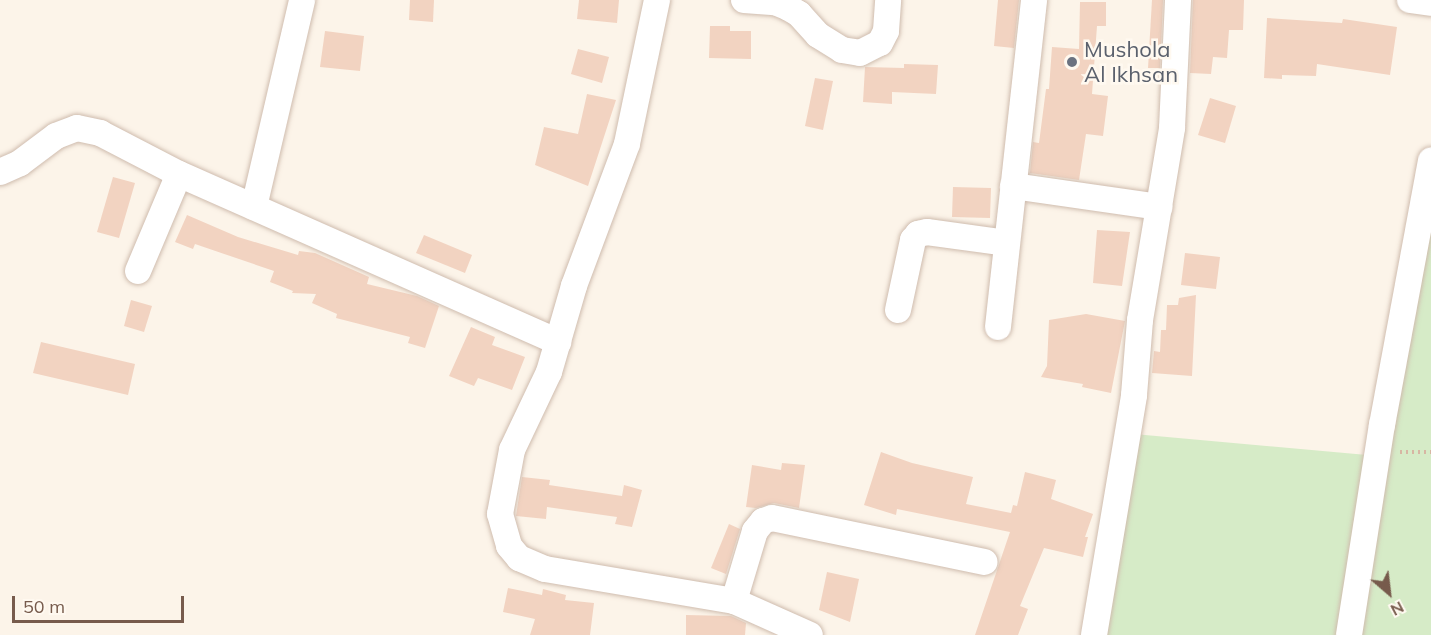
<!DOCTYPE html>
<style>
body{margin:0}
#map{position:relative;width:1431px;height:635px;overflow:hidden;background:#fcf4e9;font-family:Mulish,sans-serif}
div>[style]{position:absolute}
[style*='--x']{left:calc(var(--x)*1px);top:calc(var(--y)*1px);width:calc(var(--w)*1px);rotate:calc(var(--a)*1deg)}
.green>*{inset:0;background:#d6ebc7}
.building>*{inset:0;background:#f2d3c1}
.path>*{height:4px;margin-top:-2px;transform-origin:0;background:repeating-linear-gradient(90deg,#d7b6a3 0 1.5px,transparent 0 6px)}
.roads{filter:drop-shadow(0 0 2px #cfbcae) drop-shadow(0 0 2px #cfbcae)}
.street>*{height:26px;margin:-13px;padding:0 13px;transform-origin:13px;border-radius:13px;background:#fff}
.dots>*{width:16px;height:16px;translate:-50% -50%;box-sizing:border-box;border:3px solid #fff9f0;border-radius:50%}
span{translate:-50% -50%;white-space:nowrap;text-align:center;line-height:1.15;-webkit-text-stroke:5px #fff9f0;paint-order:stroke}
.worship-label{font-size:22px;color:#5b616d}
.left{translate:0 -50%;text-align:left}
.north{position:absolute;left:1359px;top:563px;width:60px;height:60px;-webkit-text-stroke:4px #fff9f0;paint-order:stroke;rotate:152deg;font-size:16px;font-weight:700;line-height:24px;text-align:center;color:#775b4c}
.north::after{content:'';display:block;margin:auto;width:21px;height:27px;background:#775b4c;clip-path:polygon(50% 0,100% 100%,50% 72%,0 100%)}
.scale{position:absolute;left:12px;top:596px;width:172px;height:27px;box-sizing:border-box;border:3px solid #775b4c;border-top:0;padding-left:8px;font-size:18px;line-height:21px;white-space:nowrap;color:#775b4c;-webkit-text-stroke:4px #fff9f0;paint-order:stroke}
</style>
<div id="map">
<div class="green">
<div style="clip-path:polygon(1431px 219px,1431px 635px,1358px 635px)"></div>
<div style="clip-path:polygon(1134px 434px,1367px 455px,1339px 635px,1101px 635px)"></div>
</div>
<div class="building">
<div style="clip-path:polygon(410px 0,434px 0,433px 22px,409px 20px)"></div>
<div style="clip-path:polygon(579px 0,619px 0,617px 23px,577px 19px)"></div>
<div style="clip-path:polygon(998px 0,1019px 0,1014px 48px,994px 46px)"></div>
<div style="clip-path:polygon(1152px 0,1163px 0,1160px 68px,1148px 68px)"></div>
<div style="clip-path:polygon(1193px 0,1244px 0,1243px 30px,1229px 30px,1227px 58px,1213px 57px,1211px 74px,1190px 73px)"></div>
<div style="clip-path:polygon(1080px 2px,1106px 2px,1106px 26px,1097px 26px,1092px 94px,1108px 96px,1103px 136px,1086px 134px,1079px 180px,1030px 173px,1033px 142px,1039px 143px,1046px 89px,1049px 89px,1052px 47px,1079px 49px)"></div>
<div style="clip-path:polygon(1267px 18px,1342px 23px,1343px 19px,1397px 27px,1390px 75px,1317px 64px,1316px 76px,1282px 75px,1282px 79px,1264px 78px)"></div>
<div style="clip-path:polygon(710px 26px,730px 26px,730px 31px,751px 31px,751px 59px,709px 58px)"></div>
<div style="clip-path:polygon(325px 31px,364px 36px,360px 71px,320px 67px)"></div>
<div style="clip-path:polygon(578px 49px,609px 57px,602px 83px,571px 74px)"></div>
<div style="clip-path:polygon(904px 64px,938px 65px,936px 94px,892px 92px,892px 104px,863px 102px,865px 67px,904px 68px)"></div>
<div style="clip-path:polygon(815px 78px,833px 81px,823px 130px,805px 126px)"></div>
<div style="clip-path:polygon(587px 94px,616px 100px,588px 186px,535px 165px,544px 127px,578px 134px)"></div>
<div style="clip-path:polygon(1210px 98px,1236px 106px,1225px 143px,1198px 135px)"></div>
<div style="clip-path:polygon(113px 177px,135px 183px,119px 238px,97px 232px)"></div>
<div style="clip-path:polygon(953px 187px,991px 188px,990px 218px,952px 217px)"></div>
<div style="clip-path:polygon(187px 215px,238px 237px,298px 255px,299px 251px,315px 253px,369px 277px,367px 284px,417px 296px,439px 306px,425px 348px,408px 343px,410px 337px,336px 318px,337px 314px,312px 303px,316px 294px,292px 293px,293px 291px,270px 282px,274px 271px,195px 244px,193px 249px,175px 242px)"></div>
<div style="clip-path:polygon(1097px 230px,1130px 232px,1122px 286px,1093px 283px)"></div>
<div style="clip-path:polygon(424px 235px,472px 255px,465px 273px,416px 253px)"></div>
<div style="clip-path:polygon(1185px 253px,1220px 257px,1216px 289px,1181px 285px)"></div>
<div style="clip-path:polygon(1196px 295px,1192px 376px,1152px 373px,1154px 351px,1160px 352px,1161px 330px,1166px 330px,1167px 305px,1178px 305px,1179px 298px)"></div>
<div style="clip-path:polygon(131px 300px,152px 306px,144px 332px,124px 326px)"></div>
<div style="clip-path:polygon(1086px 314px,1125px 321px,1111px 393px,1082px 387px,1083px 384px,1041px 377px,1047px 366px,1049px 320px)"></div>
<div style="clip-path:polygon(471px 327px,495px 337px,492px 345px,525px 357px,512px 390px,478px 378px,474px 386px,449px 376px)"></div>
<div style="clip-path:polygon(41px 342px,135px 364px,128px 395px,33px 373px)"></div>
<div style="clip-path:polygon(881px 452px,912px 463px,973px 477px,966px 504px,1011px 513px,1013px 505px,1017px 506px,1025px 472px,1056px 480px,1051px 499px,1093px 514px,1085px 537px,1088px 537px,1083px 557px,1044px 548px,1020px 606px,1028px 609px,1018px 635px,975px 635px,1010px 532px,897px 509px,896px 515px,864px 505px)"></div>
<div style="clip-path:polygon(782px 463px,805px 465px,799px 508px,774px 503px,756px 508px,746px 507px,752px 465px,781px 470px)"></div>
<div style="clip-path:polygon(522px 477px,550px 480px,549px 485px,622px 496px,624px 485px,642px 490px,632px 527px,615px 524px,617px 517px,547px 507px,546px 519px,516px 516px)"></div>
<div style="clip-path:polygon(729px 524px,740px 529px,726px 574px,711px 568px)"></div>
<div style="clip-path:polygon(827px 572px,859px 579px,850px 622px,819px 610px)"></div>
<div style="clip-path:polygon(508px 588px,542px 595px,543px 589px,566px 595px,565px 600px,594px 603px,590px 635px,530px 635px,535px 619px,503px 612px)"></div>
<div style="clip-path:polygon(686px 615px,731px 616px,746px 623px,745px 635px,686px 635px)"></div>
</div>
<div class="path">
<div style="--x:1400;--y:452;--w:31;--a:0"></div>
</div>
<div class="roads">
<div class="street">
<div style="--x:657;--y:0;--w:147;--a:101.8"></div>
<div style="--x:627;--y:144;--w:152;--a:110.5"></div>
<div style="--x:574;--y:286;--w:90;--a:106.2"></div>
<div style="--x:549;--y:372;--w:86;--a:115.4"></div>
<div style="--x:512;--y:450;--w:65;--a:100.6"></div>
<div style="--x:500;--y:514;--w:33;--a:74"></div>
<div style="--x:509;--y:546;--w:16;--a:50"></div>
<div style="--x:519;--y:558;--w:28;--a:23"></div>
<div style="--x:545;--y:569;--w:192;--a:9.6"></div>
<div style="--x:734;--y:601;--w:83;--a:24.1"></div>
<div style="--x:744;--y:0;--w:31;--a:4"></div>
<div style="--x:775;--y:2;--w:15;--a:23"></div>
<div style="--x:789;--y:8;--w:12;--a:31"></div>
<div style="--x:799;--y:14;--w:28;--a:48"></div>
<div style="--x:818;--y:35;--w:28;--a:32"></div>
<div style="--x:842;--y:50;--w:18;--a:9"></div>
<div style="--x:860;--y:53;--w:22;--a:-27"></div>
<div style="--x:880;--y:43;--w:13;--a:-63"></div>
<div style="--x:886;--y:31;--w:31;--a:-86"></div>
<div style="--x:1410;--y:0;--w:21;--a:8"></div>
<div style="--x:0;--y:172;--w:22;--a:-24"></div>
<div style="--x:20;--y:163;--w:45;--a:-36.9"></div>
<div style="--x:56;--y:136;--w:22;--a:-21"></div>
<div style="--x:77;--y:128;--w:24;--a:12"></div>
<div style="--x:100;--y:133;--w:89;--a:27.4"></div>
<div style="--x:1013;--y:186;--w:148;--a:8.2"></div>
<div style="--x:254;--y:207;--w:212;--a:-76.9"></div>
<div style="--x:138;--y:271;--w:105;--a:-67.1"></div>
<div style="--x:179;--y:174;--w:415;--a:23.9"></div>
<div style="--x:898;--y:310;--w:72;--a:-77.9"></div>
<div style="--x:913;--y:240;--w:8;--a:-50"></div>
<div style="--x:918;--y:234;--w:9;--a:-13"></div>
<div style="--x:927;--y:232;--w:80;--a:7.9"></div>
<div style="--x:998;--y:327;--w:329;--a:-83.7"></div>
<div style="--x:734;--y:601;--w:73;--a:-73.3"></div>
<div style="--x:755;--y:531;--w:13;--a:-51"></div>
<div style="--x:763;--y:521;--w:9;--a:-18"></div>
<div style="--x:772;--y:518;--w:217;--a:11.7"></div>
<div style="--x:1094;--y:635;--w:243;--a:-80.5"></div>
<div style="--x:1134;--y:395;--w:75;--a:-85.4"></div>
<div style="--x:1140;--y:320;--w:195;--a:-80.5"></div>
<div style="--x:1172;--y:128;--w:128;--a:-87.3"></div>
<div style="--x:1349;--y:635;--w:213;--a:-81.1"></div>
<div style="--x:1382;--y:425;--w:269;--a:-79.5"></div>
</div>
</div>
<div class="dots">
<div style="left:1072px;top:62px;background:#6b7280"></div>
</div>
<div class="worship-label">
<span class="left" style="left:1084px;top:62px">Mushola<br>Al Ikhsan</span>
</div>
<div class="north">N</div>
<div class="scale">50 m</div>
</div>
